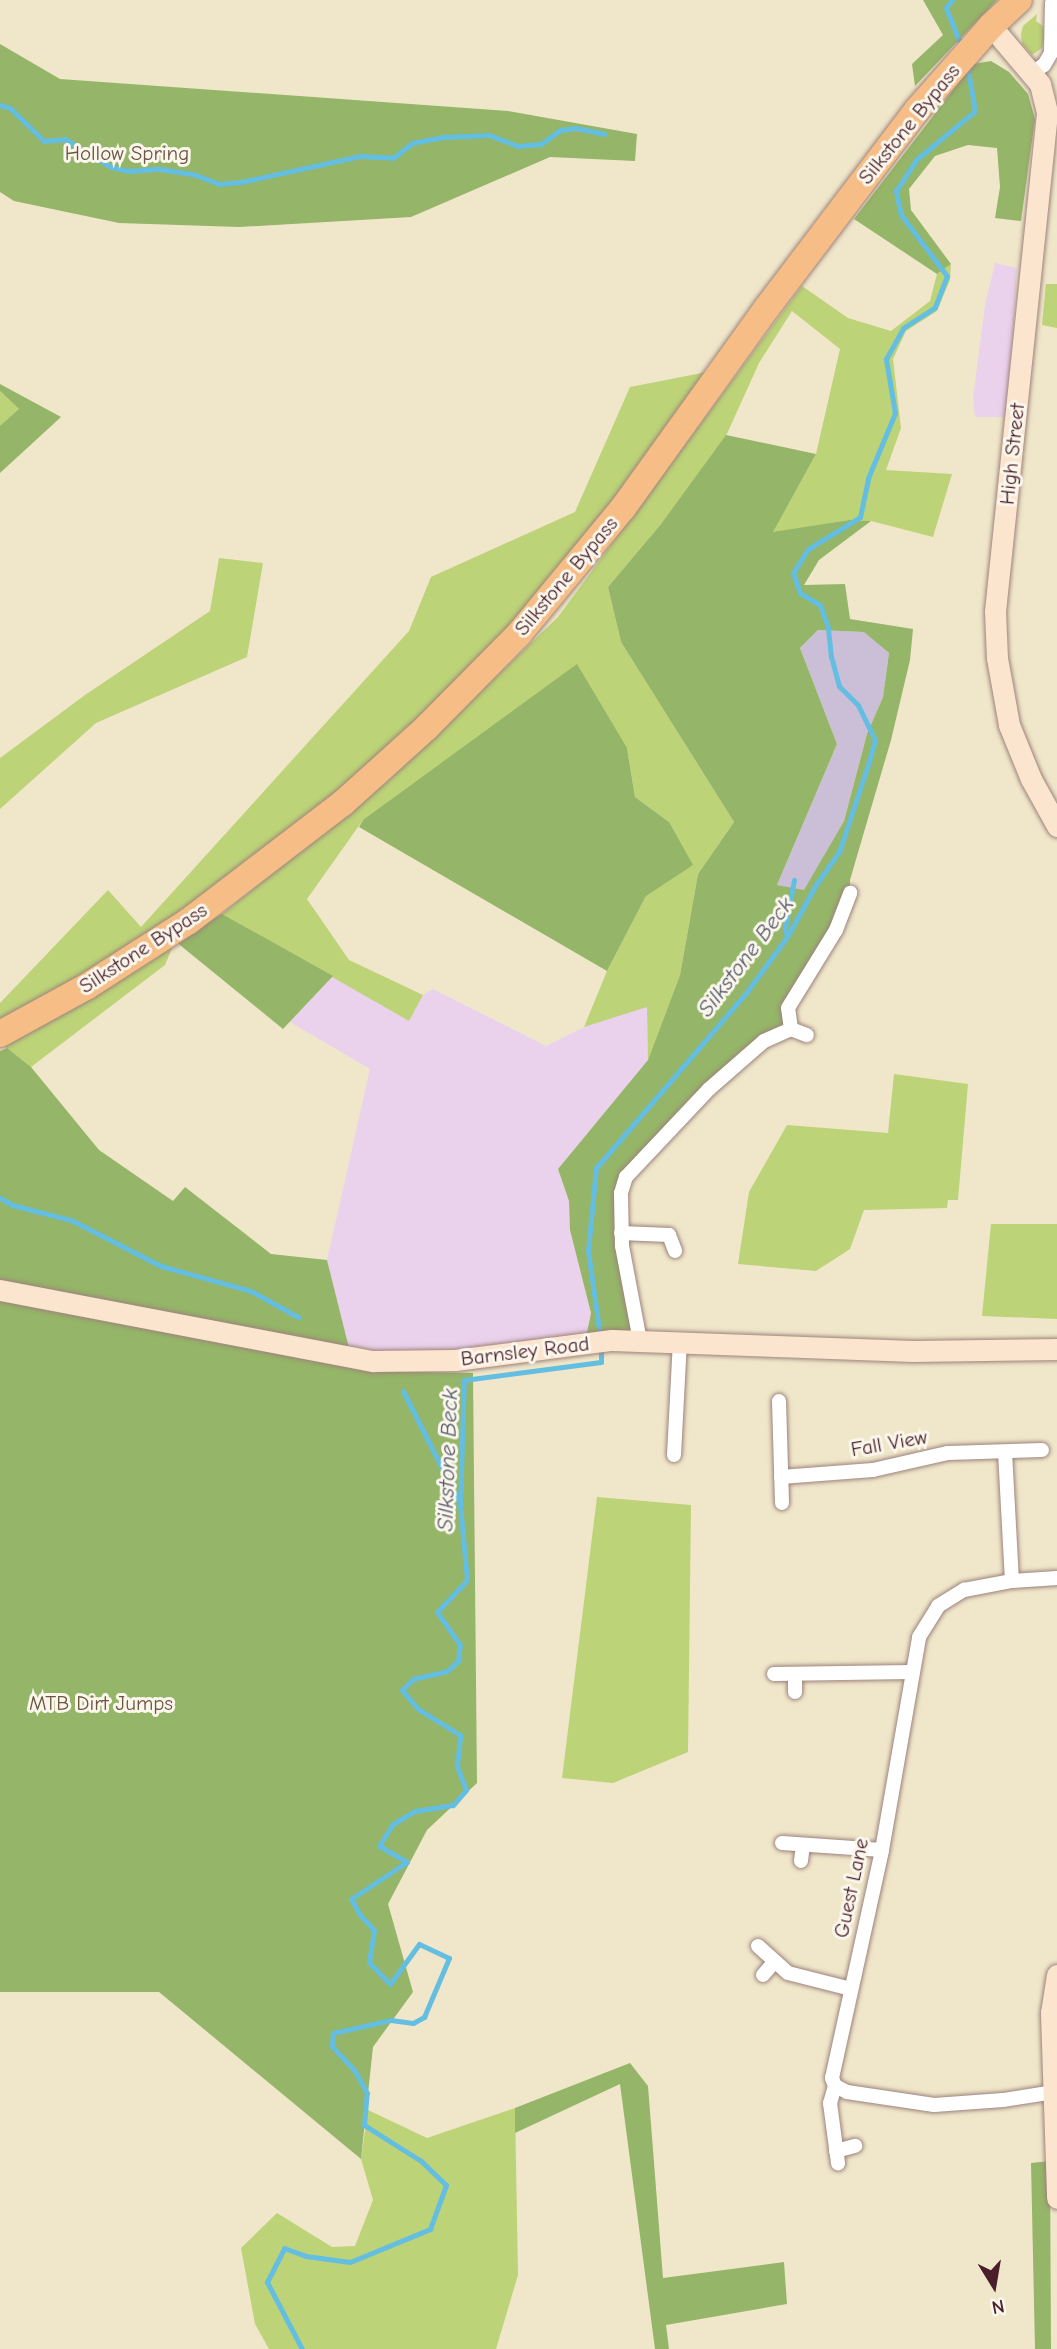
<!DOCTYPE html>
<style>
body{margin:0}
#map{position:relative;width:1057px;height:2349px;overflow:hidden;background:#f0e7cb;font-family:"Comic Neue",sans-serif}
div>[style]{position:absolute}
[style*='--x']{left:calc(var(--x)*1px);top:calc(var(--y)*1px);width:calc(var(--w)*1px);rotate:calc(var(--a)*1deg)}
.built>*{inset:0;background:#ead1ec}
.industrial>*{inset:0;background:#cabfd6}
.green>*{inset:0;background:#bcd378}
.forest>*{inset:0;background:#95b568}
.stream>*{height:5px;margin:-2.5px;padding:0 2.5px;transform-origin:2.5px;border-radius:2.5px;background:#64bee2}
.roads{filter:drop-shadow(0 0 2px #9d837b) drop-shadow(0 0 2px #9d837b)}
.street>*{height:14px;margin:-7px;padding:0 7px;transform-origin:7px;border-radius:7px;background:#fff}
.secondary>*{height:21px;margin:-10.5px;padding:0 10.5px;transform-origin:10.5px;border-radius:10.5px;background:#fbe5cf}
.highway>*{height:26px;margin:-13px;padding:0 13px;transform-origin:13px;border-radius:13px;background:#f6be86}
span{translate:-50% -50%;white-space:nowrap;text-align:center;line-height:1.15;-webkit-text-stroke:6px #fbf7ec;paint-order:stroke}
.street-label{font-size:21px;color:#4a1f2b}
.park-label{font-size:21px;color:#6c5542}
.water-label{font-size:23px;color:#53576b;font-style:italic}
.north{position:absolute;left:959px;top:2251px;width:70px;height:70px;-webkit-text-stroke:5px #fbf7ec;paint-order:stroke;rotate:169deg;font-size:19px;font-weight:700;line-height:28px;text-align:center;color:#4a1f2b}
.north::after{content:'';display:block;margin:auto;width:24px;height:32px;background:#4a1f2b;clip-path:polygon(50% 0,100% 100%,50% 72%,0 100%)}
</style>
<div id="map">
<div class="built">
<div style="clip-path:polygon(995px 263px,1017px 268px,1008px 417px,975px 417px,973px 398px,985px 305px)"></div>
<div style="clip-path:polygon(333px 976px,409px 1021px,423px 995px,433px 989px,546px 1046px,584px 1027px,647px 1006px,648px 1060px,558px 1169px,569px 1201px,570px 1230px,591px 1313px,585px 1342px,351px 1356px,327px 1260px,370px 1069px,290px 1022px)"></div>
</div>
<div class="industrial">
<div style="clip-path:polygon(818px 630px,865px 632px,889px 653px,883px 697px,867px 734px,844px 821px,804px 891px,777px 885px,837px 744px,800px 648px)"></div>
</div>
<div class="green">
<div style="clip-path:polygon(1037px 14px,1036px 21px,1043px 26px,1045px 36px,1042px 48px,1032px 55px,1022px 44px,1021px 34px,1023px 26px)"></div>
<div style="clip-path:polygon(951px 264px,950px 280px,937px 311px,906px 331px,893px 359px,901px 428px,886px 470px,952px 474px,933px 537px,871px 521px,848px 520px,772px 533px,816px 454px,840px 349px,792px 311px,759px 363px,726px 436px,661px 524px,608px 587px,621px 642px,734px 822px,698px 874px,680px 975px,648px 1060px,647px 1007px,584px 1027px,607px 971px,646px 896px,669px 822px,635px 797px,627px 748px,363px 820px,307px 899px,349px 960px,423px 995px,409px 1021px,222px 914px,389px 780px,558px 617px,802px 286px,848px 318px,891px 331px,930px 301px,937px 274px)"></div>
<div style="clip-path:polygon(1046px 284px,1057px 284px,1057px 328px,1042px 325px)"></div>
<div style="clip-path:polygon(707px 372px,707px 380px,514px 627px,420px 724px,186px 915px,165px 965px,31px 1067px,0 1043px,0 1003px,108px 890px,141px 927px,409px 631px,431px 577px,575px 512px,630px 387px)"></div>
<div style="clip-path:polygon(0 391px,19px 409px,0 446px)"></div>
<div style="clip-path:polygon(219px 558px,263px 563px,247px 657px,96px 723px,0 809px,0 758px,85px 695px,210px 611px)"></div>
<div style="clip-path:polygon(894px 1074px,968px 1084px,958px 1200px,948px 1200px,947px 1208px,864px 1210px,850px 1249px,816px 1271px,738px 1264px,749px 1192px,787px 1125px,888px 1133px)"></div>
<div style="clip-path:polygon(991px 1224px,1057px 1224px,1057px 1319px,982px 1316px)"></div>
<div style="clip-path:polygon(597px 1497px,691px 1505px,688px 1752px,613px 1783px,562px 1778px)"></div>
<div style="clip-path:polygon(515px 2108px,518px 2275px,496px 2349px,269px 2349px,255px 2324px,241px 2248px,277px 2213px,332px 2247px,355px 2246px,373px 2200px,361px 2159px,368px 2110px,427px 2138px)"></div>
</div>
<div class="forest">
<div style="clip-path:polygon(923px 0,997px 0,915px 86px,912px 64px,943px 35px)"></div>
<div style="clip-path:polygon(0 44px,60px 79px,508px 111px,637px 134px,635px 161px,550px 157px,411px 217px,239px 227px,119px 223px,14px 201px,0 192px)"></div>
<div style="clip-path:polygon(991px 61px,1009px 72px,1028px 94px,1035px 119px,1021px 221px,995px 218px,1000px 187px,997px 148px,968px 145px,935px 156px,909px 189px,911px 210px,951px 264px,937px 274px,854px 219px,973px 64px)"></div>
<div style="clip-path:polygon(0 384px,61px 417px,0 473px,0 426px,19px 409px,0 391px)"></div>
<div style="clip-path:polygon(evenodd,726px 435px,816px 454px,773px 532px,849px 520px,871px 521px,819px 560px,804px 585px,845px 584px,850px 619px,913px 629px,910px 660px,891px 740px,850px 880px,850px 893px,788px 1008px,791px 1029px,709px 1089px,621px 1193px,640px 1341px,585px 1342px,591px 1313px,570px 1230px,569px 1201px,558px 1169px,648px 1060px,680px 975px,698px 874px,734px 822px,621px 642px,608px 587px,661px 524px,726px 435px,818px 630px,864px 632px,889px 653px,883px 697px,867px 734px,844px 821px,804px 890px,777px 885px,837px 744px,800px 648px,818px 630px)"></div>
<div style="clip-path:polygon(577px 664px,627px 748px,635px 797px,669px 822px,693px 865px,646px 896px,607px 971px,359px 827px,363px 820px)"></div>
<div style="clip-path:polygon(222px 914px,333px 976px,283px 1029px,175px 941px)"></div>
<div style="clip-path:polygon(7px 1048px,31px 1067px,99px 1150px,173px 1201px,185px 1187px,271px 1254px,327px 1260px,351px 1356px,363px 1371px,473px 1373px,477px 1783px,427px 1830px,388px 1904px,413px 1992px,373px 2047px,361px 2159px,159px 1992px,0 1992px,0 1051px)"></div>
<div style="clip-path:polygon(630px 2063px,648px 2086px,663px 2278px,784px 2262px,787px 2304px,666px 2325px,669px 2349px,655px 2349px,620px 2084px,515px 2133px,515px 2108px)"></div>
<div style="clip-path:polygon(1050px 2161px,1051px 2349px,1035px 2349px,1031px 2163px)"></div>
</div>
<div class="stream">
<div style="--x:952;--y:0;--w:10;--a:127"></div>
<div style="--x:946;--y:8;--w:35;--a:68"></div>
<div style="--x:0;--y:105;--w:10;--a:17"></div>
<div style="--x:10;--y:108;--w:47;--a:44.1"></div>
<div style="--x:44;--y:141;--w:21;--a:-5"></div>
<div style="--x:65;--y:139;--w:54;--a:31.3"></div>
<div style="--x:111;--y:167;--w:17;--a:13"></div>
<div style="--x:128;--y:171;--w:32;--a:-4"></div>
<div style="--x:160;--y:169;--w:33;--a:9"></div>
<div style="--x:193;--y:174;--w:28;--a:21"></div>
<div style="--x:219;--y:184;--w:22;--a:-5"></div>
<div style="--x:241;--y:182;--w:122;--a:-12.3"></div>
<div style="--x:360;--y:156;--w:33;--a:3"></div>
<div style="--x:393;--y:158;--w:24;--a:-38"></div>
<div style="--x:412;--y:143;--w:33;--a:-11"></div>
<div style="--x:444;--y:137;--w:45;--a:-2.5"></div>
<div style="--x:489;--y:135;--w:30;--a:21"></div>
<div style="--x:517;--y:146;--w:24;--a:-5"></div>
<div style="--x:541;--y:144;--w:24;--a:-36"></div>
<div style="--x:560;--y:130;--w:16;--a:-7"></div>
<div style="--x:576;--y:128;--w:29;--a:12"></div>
<div style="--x:787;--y:937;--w:9;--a:-103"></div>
<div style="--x:785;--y:928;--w:49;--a:-79.4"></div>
<div style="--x:0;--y:1198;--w:14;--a:30"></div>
<div style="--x:12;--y:1205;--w:61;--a:14.3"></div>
<div style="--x:71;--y:1220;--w:101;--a:27.1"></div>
<div style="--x:161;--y:1266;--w:93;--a:15.5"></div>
<div style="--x:251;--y:1291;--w:54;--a:29"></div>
<div style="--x:600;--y:1336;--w:86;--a:-98"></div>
<div style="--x:588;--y:1251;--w:83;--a:-84.5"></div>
<div style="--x:596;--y:1168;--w:230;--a:-49.4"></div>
<div style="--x:746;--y:993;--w:69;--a:-53.8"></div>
<div style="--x:787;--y:937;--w:58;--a:-61.2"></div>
<div style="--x:815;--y:886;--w:42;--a:-54.8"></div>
<div style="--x:839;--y:852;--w:89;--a:-71.6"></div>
<div style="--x:867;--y:768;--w:29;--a:-74"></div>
<div style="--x:875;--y:740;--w:39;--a:-116"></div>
<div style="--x:858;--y:705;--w:27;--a:-135"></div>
<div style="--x:839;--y:686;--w:30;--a:-105"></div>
<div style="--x:831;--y:657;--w:30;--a:-96"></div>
<div style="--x:828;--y:627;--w:23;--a:-110"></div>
<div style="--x:820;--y:605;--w:23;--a:-149"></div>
<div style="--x:800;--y:593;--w:21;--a:-109"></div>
<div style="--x:793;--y:573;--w:28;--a:-58"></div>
<div style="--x:808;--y:549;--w:61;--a:-31.6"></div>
<div style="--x:860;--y:517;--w:40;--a:-78"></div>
<div style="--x:868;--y:478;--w:70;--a:-67.4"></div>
<div style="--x:895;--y:413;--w:55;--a:-99.5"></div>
<div style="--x:886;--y:359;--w:35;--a:-61"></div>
<div style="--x:903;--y:328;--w:38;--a:-33"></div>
<div style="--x:935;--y:307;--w:33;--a:-69"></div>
<div style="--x:947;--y:276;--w:76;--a:-127"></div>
<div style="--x:901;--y:215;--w:25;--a:-102"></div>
<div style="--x:896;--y:191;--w:38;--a:-57"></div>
<div style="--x:917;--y:159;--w:75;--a:-39.6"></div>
<div style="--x:975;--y:111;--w:41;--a:-99.9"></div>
<div style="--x:403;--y:1391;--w:127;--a:63.2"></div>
<div style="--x:302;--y:2349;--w:76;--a:-117.6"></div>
<div style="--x:267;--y:2282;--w:38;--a:-63"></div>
<div style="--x:284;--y:2248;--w:23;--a:20"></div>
<div style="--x:306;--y:2256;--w:44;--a:7.8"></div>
<div style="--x:350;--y:2262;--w:87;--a:-22.4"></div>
<div style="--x:430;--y:2229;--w:47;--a:-70"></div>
<div style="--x:446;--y:2185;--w:35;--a:-136"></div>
<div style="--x:421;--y:2161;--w:67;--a:-147.7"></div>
<div style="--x:364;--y:2125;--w:32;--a:-85"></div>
<div style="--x:367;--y:2093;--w:25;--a:-119"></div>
<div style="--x:355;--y:2071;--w:34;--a:-133"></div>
<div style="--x:332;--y:2046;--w:13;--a:-86"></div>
<div style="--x:333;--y:2033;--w:59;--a:-12.6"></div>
<div style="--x:391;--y:2020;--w:22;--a:8"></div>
<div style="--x:413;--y:2023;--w:13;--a:-29"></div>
<div style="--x:424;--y:2017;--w:64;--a:-67"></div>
<div style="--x:449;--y:1958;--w:33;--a:-155"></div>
<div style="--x:419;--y:1944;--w:49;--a:125.9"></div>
<div style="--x:390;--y:1984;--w:30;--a:-134"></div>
<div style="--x:369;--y:1962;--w:32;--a:-81"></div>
<div style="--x:374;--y:1930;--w:21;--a:-133"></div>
<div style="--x:360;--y:1915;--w:18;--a:-119"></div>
<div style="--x:351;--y:1899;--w:67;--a:-33.5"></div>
<div style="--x:407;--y:1862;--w:32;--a:-150"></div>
<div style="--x:379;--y:1846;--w:26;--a:-58"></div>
<div style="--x:393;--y:1824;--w:26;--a:-31"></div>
<div style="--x:415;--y:1811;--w:38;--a:-9"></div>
<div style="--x:453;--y:1805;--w:20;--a:-49"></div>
<div style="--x:466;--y:1790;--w:26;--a:-111"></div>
<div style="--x:457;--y:1766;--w:31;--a:-84"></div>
<div style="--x:460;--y:1735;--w:49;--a:-148.2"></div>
<div style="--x:418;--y:1709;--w:25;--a:-130"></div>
<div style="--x:402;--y:1690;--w:16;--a:-45"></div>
<div style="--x:413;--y:1679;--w:35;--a:-13"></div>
<div style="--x:447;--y:1671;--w:15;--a:-42"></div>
<div style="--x:458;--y:1661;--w:16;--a:-83"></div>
<div style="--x:460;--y:1645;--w:40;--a:-124.9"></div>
<div style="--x:437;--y:1612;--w:44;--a:-46.8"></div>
<div style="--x:467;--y:1580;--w:75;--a:-95.3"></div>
<div style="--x:460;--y:1505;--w:125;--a:-88.2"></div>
<div style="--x:464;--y:1380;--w:138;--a:-7.5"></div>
<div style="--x:601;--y:1362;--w:16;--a:-90"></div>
</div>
<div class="roads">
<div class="street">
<div style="--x:1032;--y:73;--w:14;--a:-34"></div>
<div style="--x:1044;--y:65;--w:14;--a:-60"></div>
<div style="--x:1051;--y:53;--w:50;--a:-88.9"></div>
<div style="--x:791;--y:1029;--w:17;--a:21"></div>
<div style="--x:621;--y:1233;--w:48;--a:2.4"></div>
<div style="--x:669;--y:1235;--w:17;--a:69"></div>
<div style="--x:640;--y:1341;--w:97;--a:-100.7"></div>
<div style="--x:622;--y:1246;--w:53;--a:-91.1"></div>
<div style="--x:621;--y:1193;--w:17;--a:-73"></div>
<div style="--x:626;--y:1177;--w:121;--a:-46.7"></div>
<div style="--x:709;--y:1089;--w:73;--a:-41.1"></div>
<div style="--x:764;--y:1041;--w:30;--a:-24"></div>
<div style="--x:791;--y:1029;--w:21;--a:-98"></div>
<div style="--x:788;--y:1008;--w:92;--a:-58.4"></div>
<div style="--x:836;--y:930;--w:40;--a:-69"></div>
<div style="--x:779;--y:1401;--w:102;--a:88.3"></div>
<div style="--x:1005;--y:1452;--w:129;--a:86.9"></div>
<div style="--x:674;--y:1455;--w:113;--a:-87"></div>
<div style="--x:781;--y:1477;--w:92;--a:-4.4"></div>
<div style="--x:873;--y:1470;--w:77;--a:-12.8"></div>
<div style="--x:948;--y:1453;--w:94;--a:-1.8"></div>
<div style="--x:774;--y:1674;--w:137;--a:-0.8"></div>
<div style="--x:795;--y:1674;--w:18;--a:90"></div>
<div style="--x:782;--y:1843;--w:100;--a:4"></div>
<div style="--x:801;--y:1861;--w:16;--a:-83"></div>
<div style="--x:758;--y:1946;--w:40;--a:42"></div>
<div style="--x:788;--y:1973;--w:65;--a:14.3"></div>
<div style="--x:763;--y:1975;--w:18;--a:-49"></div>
<div style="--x:835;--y:2086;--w:18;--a:106"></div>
<div style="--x:830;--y:2103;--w:61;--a:82.4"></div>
<div style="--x:1054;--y:2092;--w:52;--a:171.1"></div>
<div style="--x:1003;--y:2100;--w:69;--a:175.9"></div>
<div style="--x:934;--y:2105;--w:88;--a:-171.5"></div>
<div style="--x:847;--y:2092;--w:13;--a:-153"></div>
<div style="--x:835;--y:2086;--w:9;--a:-111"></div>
<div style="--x:832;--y:2078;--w:233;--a:-77.6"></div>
<div style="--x:882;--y:1850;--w:216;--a:-80.1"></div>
<div style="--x:919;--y:1637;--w:36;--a:-58"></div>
<div style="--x:938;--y:1606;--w:31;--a:-32"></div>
<div style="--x:964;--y:1590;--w:49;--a:-10.6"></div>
<div style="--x:1012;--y:1581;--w:45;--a:-3.8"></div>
<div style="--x:836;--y:2151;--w:20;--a:-15"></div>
</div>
<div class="secondary">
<div style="--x:991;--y:26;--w:76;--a:49.8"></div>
<div style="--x:1040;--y:84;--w:30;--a:76"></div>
<div style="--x:1047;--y:113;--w:501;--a:95.96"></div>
<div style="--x:995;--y:611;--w:47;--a:87.6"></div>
<div style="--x:997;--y:658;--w:68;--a:79.8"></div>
<div style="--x:1009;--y:725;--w:58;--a:67.8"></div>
<div style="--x:1031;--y:779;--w:54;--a:61"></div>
<div style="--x:0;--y:1290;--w:380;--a:10.8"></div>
<div style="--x:373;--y:1361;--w:82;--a:-0.7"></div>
<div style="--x:455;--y:1360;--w:158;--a:-7.3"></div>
<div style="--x:612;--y:1340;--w:301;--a:2.1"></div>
<div style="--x:913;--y:1351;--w:144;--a:-0.8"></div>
<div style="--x:1057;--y:1975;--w:38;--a:99"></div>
<div style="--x:1051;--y:2013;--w:185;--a:88.1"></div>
</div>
<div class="highway">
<div style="--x:0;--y:1034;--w:98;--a:-28.7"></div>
<div style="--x:86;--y:987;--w:122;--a:-32.7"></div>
<div style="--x:189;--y:921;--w:194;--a:-37.5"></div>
<div style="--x:343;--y:803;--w:113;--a:-42.1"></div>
<div style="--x:427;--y:727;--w:131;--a:-45.3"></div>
<div style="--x:519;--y:634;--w:163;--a:-50.5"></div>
<div style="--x:623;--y:508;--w:245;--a:-54.3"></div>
<div style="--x:766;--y:309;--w:250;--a:-52.8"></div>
<div style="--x:917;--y:110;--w:112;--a:-48.6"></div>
<div style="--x:991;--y:26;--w:38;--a:-43"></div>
</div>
</div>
<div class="street-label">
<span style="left:909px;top:124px;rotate:-51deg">Silkstone Bypass</span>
<span style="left:1012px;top:454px;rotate:-84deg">High Street</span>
<span style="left:566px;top:576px;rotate:-50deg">Silkstone Bypass</span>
<span style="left:143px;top:948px;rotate:-33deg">Silkstone Bypass</span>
<span style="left:525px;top:1351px;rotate:-7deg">Barnsley Road</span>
<span style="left:889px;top:1443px;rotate:-10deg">Fall View</span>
<span style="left:851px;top:1888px;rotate:-78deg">Guest Lane</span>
</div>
<div class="park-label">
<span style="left:127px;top:153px">Hollow Spring</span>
<span style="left:101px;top:1703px">MTB Dirt Jumps</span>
</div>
<div class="water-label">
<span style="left:746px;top:957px;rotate:-53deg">Silkstone Beck</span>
<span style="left:448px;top:1460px;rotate:-88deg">Silkstone Beck</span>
</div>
<div class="north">N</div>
</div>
